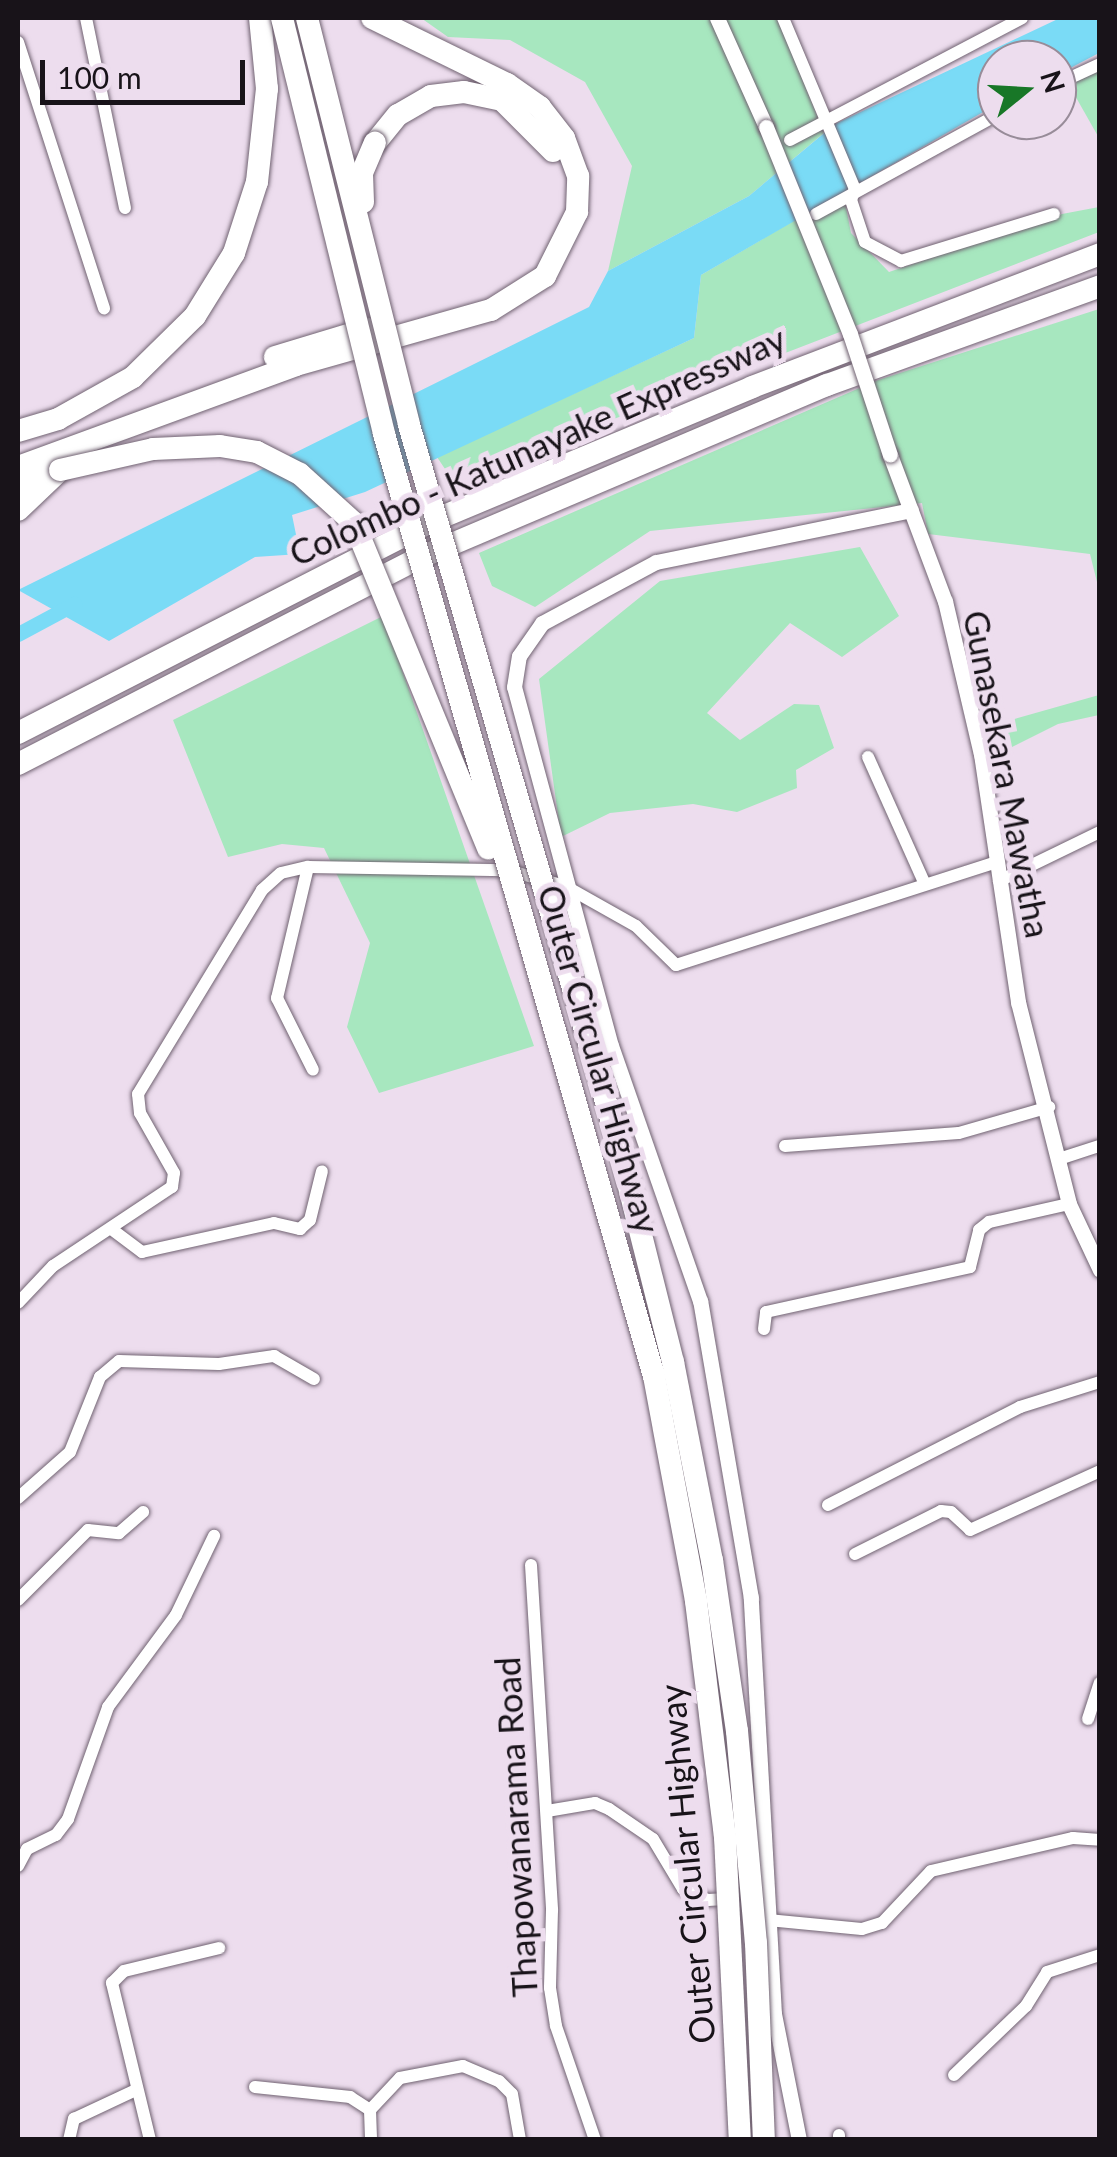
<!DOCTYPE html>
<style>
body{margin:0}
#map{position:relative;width:1117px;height:2157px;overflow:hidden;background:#edddee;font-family:Lato,sans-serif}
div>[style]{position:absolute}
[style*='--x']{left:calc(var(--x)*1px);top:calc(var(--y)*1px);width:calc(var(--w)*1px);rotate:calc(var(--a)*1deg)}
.green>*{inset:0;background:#a7e7bf}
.water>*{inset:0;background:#7adbf6}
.canal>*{height:15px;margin:-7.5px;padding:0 7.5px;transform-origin:7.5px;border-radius:7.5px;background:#7adbf6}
.roads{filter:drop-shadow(0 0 2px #706271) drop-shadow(0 0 2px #706271)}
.minor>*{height:12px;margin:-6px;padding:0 6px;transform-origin:6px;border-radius:6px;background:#fff}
.tertiary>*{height:15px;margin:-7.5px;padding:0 7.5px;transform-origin:7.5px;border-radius:7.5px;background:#fff}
.motorway>*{height:22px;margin:-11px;padding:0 11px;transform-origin:11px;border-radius:11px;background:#fff}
.bridges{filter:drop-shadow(0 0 2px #706271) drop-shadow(0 0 2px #706271)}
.tertiary-bridge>*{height:15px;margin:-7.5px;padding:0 7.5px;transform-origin:7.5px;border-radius:7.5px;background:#fff}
.motorway-bridge>*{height:22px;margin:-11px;padding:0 11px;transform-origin:11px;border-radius:11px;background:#fff}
span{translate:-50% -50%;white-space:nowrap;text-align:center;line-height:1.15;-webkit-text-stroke:10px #edddee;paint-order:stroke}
.street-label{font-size:35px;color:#181319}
.frame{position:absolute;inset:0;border:20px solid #181319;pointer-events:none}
.north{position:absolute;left:977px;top:40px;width:100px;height:100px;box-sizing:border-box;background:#edddee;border:2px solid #988c99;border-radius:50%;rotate:72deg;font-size:28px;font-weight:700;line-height:40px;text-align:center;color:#181319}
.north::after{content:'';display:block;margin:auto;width:35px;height:45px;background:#187727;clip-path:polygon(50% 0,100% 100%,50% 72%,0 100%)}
.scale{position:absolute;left:40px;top:60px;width:205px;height:45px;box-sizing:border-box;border:5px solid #181319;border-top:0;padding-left:12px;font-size:30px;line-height:35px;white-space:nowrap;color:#181319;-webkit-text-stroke:8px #edddee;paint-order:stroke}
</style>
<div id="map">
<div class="green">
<div style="clip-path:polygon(421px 18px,778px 18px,824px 133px,749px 196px,608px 271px,632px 166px,585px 82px,510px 40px,448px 37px)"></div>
<div style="clip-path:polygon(1099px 70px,1099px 138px,1069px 85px)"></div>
<div style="clip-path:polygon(843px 192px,851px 233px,889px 272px,1062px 214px,1099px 207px,1099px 232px,453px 481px,437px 457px,694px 338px,701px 275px)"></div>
<div style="clip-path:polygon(1099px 309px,1099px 590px,1090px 554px,928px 534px,922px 503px,650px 531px,535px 607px,492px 586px,479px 553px,878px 380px)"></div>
<div style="clip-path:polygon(860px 547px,899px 616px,842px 657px,790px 623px,707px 713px,740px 740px,794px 704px,819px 705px,834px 748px,796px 770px,797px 788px,737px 812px,693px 804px,610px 813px,561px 837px,539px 679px,660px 581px)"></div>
<div style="clip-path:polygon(383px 616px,534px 1046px,379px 1093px,347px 1027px,370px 943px,324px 848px,282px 844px,228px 857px,173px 720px)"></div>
<div style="clip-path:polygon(1099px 695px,1099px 715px,1058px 724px,990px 758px,983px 728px)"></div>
</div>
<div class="water">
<div style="clip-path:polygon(1060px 18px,1099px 18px,1099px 53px,1057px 75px,1057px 60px,997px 60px,997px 104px,701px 275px,694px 338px,365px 492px,292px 515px,300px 554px,255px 557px,109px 641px,18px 590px,589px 307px,608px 271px,749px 196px,835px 124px)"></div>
</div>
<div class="canal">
<div style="--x:18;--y:634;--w:64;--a:-28.2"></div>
</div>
<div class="roads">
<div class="minor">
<div style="--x:86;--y:18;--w:194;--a:78.4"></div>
<div style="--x:783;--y:18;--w:186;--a:67.2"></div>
<div style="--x:855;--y:189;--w:12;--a:110"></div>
<div style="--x:851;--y:200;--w:44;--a:71.6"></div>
<div style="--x:865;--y:242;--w:41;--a:27.8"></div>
<div style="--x:901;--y:261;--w:160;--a:-17.1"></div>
<div style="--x:18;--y:42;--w:280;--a:72.1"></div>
<div style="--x:1057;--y:84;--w:47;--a:-24.9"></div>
<div style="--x:790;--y:140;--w:262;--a:-27.7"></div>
<div style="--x:816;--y:214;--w:206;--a:-28.7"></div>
<div style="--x:868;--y:757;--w:137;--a:65.9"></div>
<div style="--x:308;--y:867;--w:135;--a:103.3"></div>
<div style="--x:277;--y:998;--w:80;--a:63.4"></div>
<div style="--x:999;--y:881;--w:112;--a:-25.9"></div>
<div style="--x:785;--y:1146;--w:174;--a:-4.3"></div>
<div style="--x:959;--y:1133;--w:94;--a:-16.1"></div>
<div style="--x:1062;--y:1158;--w:40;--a:-18"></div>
<div style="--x:114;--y:1231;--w:35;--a:37"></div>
<div style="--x:142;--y:1252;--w:135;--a:-12.4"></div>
<div style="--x:274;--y:1223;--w:27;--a:13"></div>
<div style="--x:300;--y:1229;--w:13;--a:-42"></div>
<div style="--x:310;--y:1220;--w:50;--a:-76.2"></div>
<div style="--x:18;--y:1303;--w:51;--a:-46.6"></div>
<div style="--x:53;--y:1266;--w:143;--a:-33.6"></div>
<div style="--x:172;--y:1187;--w:14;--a:-82"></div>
<div style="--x:174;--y:1173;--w:69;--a:-119.5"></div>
<div style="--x:140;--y:1113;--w:19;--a:-96"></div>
<div style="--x:138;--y:1094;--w:239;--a:-58.7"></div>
<div style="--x:262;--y:890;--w:25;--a:-42"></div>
<div style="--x:281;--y:873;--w:28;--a:-13"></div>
<div style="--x:308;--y:867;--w:199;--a:0.9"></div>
<div style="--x:507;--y:870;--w:60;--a:15.4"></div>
<div style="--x:565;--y:886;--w:81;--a:29.4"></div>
<div style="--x:636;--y:926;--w:56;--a:44.3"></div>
<div style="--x:676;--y:965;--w:336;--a:-17.8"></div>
<div style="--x:764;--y:1329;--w:17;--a:-83"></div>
<div style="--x:766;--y:1312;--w:209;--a:-12.4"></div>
<div style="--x:970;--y:1267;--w:38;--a:-76"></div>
<div style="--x:979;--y:1230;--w:13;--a:-39"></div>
<div style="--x:989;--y:1222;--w:82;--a:-12.7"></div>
<div style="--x:18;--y:1498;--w:69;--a:-41.5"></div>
<div style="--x:70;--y:1452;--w:81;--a:-68.2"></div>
<div style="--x:100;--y:1377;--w:25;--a:-40"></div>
<div style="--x:119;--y:1361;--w:100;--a:1.7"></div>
<div style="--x:219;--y:1364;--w:56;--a:-8.3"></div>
<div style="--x:274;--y:1356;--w:46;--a:29.9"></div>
<div style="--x:828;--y:1505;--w:216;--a:-27"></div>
<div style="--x:1020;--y:1407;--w:84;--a:-17.4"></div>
<div style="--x:855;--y:1554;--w:96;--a:-26.6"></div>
<div style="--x:941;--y:1511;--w:10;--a:6"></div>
<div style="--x:951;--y:1512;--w:26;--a:43"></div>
<div style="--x:970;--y:1530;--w:143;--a:-24.4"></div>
<div style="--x:531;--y:1565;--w:346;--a:86.5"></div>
<div style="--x:552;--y:1910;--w:78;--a:91.5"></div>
<div style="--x:550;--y:1988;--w:38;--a:81"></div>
<div style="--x:556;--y:2026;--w:120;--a:71.1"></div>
<div style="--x:18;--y:1600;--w:99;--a:-45"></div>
<div style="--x:88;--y:1530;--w:31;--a:6"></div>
<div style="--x:119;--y:1533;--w:32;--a:-41"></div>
<div style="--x:1088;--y:1719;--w:38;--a:-72"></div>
<div style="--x:547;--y:1811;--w:49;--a:-9.5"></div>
<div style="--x:595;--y:1803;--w:15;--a:23"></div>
<div style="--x:609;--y:1809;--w:53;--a:34.3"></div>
<div style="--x:653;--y:1839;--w:58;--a:59"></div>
<div style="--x:683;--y:1889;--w:27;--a:24"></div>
<div style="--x:708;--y:1900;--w:22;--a:-3"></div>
<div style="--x:18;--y:1866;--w:19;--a:-62"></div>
<div style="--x:27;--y:1849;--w:32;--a:-26"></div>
<div style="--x:56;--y:1835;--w:20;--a:-53"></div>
<div style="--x:68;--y:1819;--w:119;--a:-70.3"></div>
<div style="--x:108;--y:1707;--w:114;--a:-53.5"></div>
<div style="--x:176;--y:1615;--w:88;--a:-64.3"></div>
<div style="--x:768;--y:1920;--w:94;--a:5.5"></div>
<div style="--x:862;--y:1929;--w:21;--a:-17"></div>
<div style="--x:882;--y:1923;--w:71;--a:-46.7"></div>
<div style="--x:931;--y:1871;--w:146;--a:-13.1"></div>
<div style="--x:1073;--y:1838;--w:27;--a:4"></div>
<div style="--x:954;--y:2075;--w:100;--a:-43.8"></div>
<div style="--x:1026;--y:2006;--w:40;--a:-58"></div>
<div style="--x:1047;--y:1972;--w:56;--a:-17.8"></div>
<div style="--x:255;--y:2087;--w:96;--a:6"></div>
<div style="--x:350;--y:2097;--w:24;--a:33"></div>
<div style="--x:370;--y:2110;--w:30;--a:88"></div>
<div style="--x:370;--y:2110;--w:44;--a:-46.8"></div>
<div style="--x:400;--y:2078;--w:64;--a:-10.8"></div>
<div style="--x:463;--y:2066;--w:39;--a:23"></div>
<div style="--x:499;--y:2081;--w:18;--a:45"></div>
<div style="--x:512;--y:2094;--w:47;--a:80.1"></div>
<div style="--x:69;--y:2140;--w:22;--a:-77"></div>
<div style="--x:74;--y:2119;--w:68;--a:-25.1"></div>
<div style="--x:150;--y:2140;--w:162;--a:-103.6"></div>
<div style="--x:112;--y:1983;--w:17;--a:-45"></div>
<div style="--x:124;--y:1971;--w:98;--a:-13.6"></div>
<div style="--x:839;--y:2140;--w:5;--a:-90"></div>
</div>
<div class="tertiary">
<div style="--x:717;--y:18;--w:120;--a:65.8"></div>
<div style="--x:890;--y:455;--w:156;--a:69.4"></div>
<div style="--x:945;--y:601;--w:157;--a:76.8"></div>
<div style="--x:981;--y:754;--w:251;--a:81.5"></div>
<div style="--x:1018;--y:1002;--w:208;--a:75.8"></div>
<div style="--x:1069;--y:1204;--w:73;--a:64.8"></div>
<div style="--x:799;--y:2140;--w:128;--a:-101.2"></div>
<div style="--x:774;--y:2014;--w:417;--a:-93.2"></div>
<div style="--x:751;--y:1598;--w:301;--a:-99.7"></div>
<div style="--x:700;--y:1301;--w:270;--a:-109.2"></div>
<div style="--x:611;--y:1046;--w:372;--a:-105.1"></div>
<div style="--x:514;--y:687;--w:31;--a:-81"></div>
<div style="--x:519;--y:656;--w:40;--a:-55.1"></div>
<div style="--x:542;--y:623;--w:129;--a:-28.2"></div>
<div style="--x:656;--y:562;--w:260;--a:-11.5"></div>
</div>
<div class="motorway">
<div style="--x:375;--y:143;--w:36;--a:-51"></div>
<div style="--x:398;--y:115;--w:38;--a:-30"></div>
<div style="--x:431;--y:96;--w:33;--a:-7"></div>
<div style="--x:464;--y:92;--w:39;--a:12"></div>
<div style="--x:502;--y:100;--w:72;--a:45"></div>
<div style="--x:275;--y:357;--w:97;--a:-16.8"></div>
<div style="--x:18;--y:431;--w:42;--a:-16.7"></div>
<div style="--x:58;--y:419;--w:86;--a:-29.2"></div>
<div style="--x:133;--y:377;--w:87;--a:-44.5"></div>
<div style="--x:195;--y:316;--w:74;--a:-58.2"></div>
<div style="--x:234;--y:253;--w:75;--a:-72.1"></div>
<div style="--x:257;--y:182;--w:94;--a:-83.9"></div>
<div style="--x:267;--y:89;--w:71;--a:-95.6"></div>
<div style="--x:18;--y:467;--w:296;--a:-20.1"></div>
<div style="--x:296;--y:365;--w:203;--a:-15.8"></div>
<div style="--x:491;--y:310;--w:64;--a:-32.2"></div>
<div style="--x:545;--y:276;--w:72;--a:-63.4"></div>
<div style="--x:577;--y:212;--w:36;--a:-88"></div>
<div style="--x:578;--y:176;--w:40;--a:-110.2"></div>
<div style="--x:564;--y:138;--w:39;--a:-128"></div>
<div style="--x:540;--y:107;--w:40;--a:-145.1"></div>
<div style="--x:507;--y:84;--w:150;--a:-153.9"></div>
<div style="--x:18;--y:485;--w:36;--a:-19"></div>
<div style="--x:18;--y:510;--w:58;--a:-43.6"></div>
<div style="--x:18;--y:733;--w:463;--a:-27.1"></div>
<div style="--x:430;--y:522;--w:349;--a:-22.7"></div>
<div style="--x:752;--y:387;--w:373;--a:-20.9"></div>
<div style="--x:18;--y:764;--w:451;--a:-27.2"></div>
<div style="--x:419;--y:558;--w:443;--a:-23"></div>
<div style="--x:827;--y:385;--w:290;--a:-19.9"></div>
</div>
</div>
<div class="bridges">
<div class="tertiary-bridge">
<div style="--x:766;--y:127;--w:223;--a:67.9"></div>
<div style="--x:850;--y:334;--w:127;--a:71.7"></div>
</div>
<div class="motorway-bridge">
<div style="--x:282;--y:18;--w:428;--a:76.2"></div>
<div style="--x:384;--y:434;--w:980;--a:74.01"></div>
<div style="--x:654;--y:1376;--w:229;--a:79.4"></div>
<div style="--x:696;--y:1601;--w:238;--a:83"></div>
<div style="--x:725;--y:1837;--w:303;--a:87.2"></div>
<div style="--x:307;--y:18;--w:420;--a:75.9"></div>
<div style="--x:409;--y:425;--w:748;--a:73.77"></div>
<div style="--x:618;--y:1143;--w:226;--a:75.9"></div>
<div style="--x:673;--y:1362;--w:202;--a:78.9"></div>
<div style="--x:712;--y:1560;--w:173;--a:81.7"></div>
<div style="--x:737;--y:1731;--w:213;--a:84.9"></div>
<div style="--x:756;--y:1943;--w:197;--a:87.7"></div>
<div style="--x:363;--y:202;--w:29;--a:-92"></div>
<div style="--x:362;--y:173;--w:33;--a:-67"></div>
<div style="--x:60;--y:470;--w:95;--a:-12.7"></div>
<div style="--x:153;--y:449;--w:67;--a:-2.6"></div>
<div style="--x:220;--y:446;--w:37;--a:9"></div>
<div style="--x:257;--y:452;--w:48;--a:27.1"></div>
<div style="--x:300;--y:474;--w:73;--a:42.2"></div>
<div style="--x:354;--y:523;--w:352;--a:67.6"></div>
</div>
</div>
<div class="street-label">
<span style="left:537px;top:445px;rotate:-24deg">Colombo - Katunayake Expressway</span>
<span style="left:1008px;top:774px;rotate:79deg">Gunasekara Mawatha</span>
<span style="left:600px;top:1059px;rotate:74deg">Outer Circular Highway</span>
<span style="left:515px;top:1827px;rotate:-93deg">Thapowanarama Road</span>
<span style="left:686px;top:1864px;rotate:-95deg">Outer Circular Highway</span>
</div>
<div class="frame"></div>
<div class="north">N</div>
<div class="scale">100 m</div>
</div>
